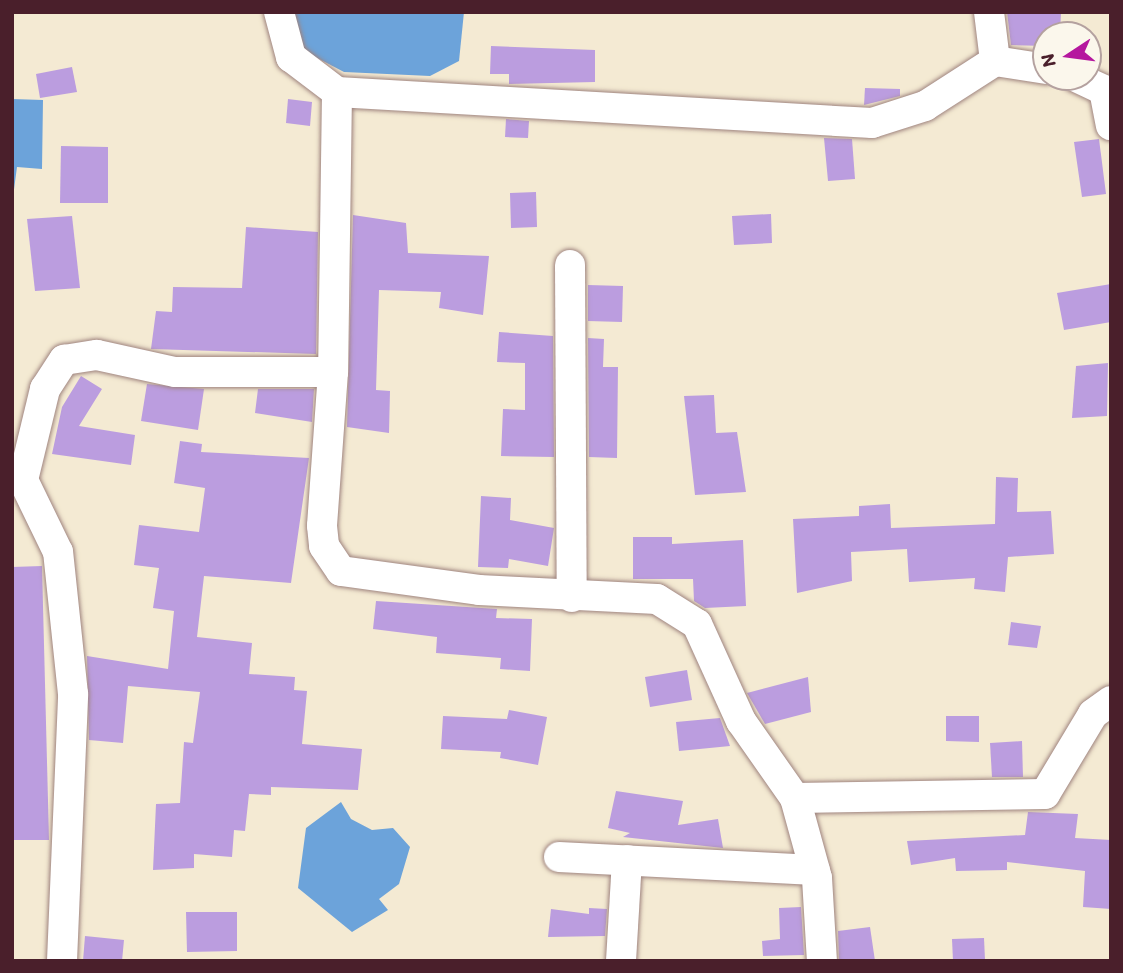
<!DOCTYPE html>
<style>
body{margin:0}
#map{position:relative;width:1123px;height:973px;overflow:hidden;background:#f4ead3;font-family:Itim,sans-serif}
div>[style]{position:absolute}
[style*='--x']{left:calc(var(--x)*1px);top:calc(var(--y)*1px);width:calc(var(--w)*1px);rotate:calc(var(--a)*1deg)}
.water>*{inset:0;background:#6ca3da}
.building>*{inset:0;background:#bb9ddf}
.roads{filter:drop-shadow(0 0 2px #9f847f) drop-shadow(0 0 2px #9f847f)}
.minor>*{height:30px;margin:-15px;padding:0 15px;transform-origin:15px;border-radius:15px;background:#fff}
span{translate:-50% -50%;white-space:nowrap;text-align:center;line-height:1.15;-webkit-text-stroke:6px #fbf7ec;paint-order:stroke}
.frame{position:absolute;inset:0;border:14px solid #4a1f2b;pointer-events:none}
.north{position:absolute;left:1032px;top:21px;width:70px;height:70px;box-sizing:border-box;background:#fbf7ec;border:2px solid #b4a19f;border-radius:50%;rotate:257deg;font-size:19px;font-weight:700;line-height:28px;text-align:center;color:#4a1f2b}
.north::after{content:'';display:block;margin:auto;width:24px;height:32px;background:#b5179e;clip-path:polygon(50% 0,100% 100%,50% 72%,0 100%)}
</style>
<div id="map">
<div class="water">
<div style="clip-path:polygon(288px 12px,464px 12px,459px 61px,430px 76px,344px 72px,300px 49px)"></div>
<div style="clip-path:polygon(12px 99px,43px 100px,42px 169px,17px 167px,13px 197px)"></div>
<div style="clip-path:polygon(341px 802px,351px 819px,372px 830px,393px 828px,410px 847px,399px 884px,379px 899px,388px 910px,352px 932px,298px 888px,306px 828px)"></div>
</div>
<div class="building">
<div style="clip-path:polygon(1007px 12px,1061px 12px,1060px 35px,1046px 35px,1046px 46px,1011px 45px)"></div>
<div style="clip-path:polygon(491px 46px,595px 50px,595px 82px,509px 84px,509px 74px,490px 74px)"></div>
<div style="clip-path:polygon(72px 67px,77px 92px,40px 98px,36px 74px)"></div>
<div style="clip-path:polygon(865px 88px,900px 89px,900px 96px,864px 105px)"></div>
<div style="clip-path:polygon(288px 99px,312px 102px,310px 126px,286px 123px)"></div>
<div style="clip-path:polygon(506px 119px,529px 121px,528px 138px,505px 137px)"></div>
<div style="clip-path:polygon(824px 138px,852px 139px,855px 179px,828px 181px)"></div>
<div style="clip-path:polygon(1099px 139px,1106px 194px,1082px 197px,1074px 142px)"></div>
<div style="clip-path:polygon(61px 146px,108px 147px,108px 203px,60px 203px)"></div>
<div style="clip-path:polygon(536px 192px,537px 227px,511px 228px,510px 193px)"></div>
<div style="clip-path:polygon(771px 214px,772px 243px,734px 245px,732px 216px)"></div>
<div style="clip-path:polygon(353px 215px,406px 223px,408px 253px,489px 256px,483px 315px,439px 308px,441px 292px,379px 290px,376px 390px,390px 391px,389px 433px,347px 427px)"></div>
<div style="clip-path:polygon(72px 216px,80px 288px,35px 291px,27px 219px)"></div>
<div style="clip-path:polygon(246px 227px,318px 232px,316px 354px,151px 349px,156px 311px,172px 312px,173px 287px,242px 288px)"></div>
<div style="clip-path:polygon(1111px 284px,1111px 322px,1064px 330px,1057px 293px)"></div>
<div style="clip-path:polygon(588px 285px,623px 286px,622px 322px,588px 321px)"></div>
<div style="clip-path:polygon(499px 332px,553px 336px,554px 457px,501px 456px,503px 409px,525px 410px,525px 363px,497px 362px)"></div>
<div style="clip-path:polygon(588px 338px,604px 339px,603px 367px,618px 367px,617px 458px,589px 457px)"></div>
<div style="clip-path:polygon(1108px 363px,1107px 416px,1072px 418px,1076px 366px)"></div>
<div style="clip-path:polygon(81px 376px,102px 389px,79px 426px,135px 435px,131px 465px,52px 454px,62px 407px)"></div>
<div style="clip-path:polygon(147px 384px,204px 389px,198px 430px,141px 421px)"></div>
<div style="clip-path:polygon(258px 389px,314px 389px,312px 422px,255px 413px)"></div>
<div style="clip-path:polygon(714px 395px,716px 433px,737px 432px,746px 492px,695px 495px,684px 396px)"></div>
<div style="clip-path:polygon(180px 441px,202px 444px,201px 452px,309px 458px,291px 583px,204px 576px,197px 637px,252px 643px,249px 674px,295px 677px,294px 690px,307px 691px,302px 744px,362px 749px,358px 790px,271px 787px,271px 795px,249px 794px,245px 831px,234px 830px,232px 857px,194px 854px,194px 868px,153px 870px,156px 804px,180px 803px,184px 742px,193px 743px,200px 692px,128px 686px,123px 743px,89px 740px,87px 656px,168px 669px,174px 611px,153px 608px,159px 568px,134px 565px,139px 525px,199px 532px,205px 488px,174px 483px)"></div>
<div style="clip-path:polygon(996px 477px,1018px 478px,1017px 512px,1051px 511px,1054px 554px,1008px 557px,1005px 592px,974px 589px,975px 578px,909px 582px,907px 549px,851px 552px,852px 581px,797px 593px,793px 519px,859px 516px,859px 506px,890px 504px,891px 528px,995px 524px)"></div>
<div style="clip-path:polygon(481px 496px,511px 498px,510px 520px,554px 528px,548px 566px,509px 559px,508px 568px,478px 567px)"></div>
<div style="clip-path:polygon(633px 537px,672px 537px,672px 544px,743px 540px,746px 606px,705px 608px,694px 601px,693px 579px,633px 579px)"></div>
<div style="clip-path:polygon(42px 566px,49px 840px,12px 840px,12px 567px)"></div>
<div style="clip-path:polygon(376px 601px,497px 609px,496px 618px,532px 619px,530px 671px,500px 669px,501px 658px,436px 653px,437px 637px,373px 629px)"></div>
<div style="clip-path:polygon(1011px 622px,1041px 626px,1037px 648px,1008px 645px)"></div>
<div style="clip-path:polygon(687px 670px,692px 700px,650px 707px,645px 677px)"></div>
<div style="clip-path:polygon(808px 677px,811px 712px,765px 724px,747px 693px)"></div>
<div style="clip-path:polygon(509px 710px,547px 717px,538px 765px,500px 758px,501px 752px,441px 749px,443px 716px,507px 719px)"></div>
<div style="clip-path:polygon(946px 716px,979px 716px,979px 742px,946px 741px)"></div>
<div style="clip-path:polygon(720px 718px,730px 746px,679px 751px,676px 722px)"></div>
<div style="clip-path:polygon(1022px 741px,1023px 777px,992px 777px,990px 743px)"></div>
<div style="clip-path:polygon(616px 791px,683px 801px,678px 825px,718px 819px,723px 848px,623px 837px,630px 833px,608px 828px)"></div>
<div style="clip-path:polygon(1028px 812px,1078px 814px,1075px 838px,1111px 840px,1111px 909px,1083px 907px,1085px 871px,1007px 862px,1007px 870px,956px 871px,955px 858px,911px 865px,907px 841px,1025px 835px)"></div>
<div style="clip-path:polygon(801px 907px,804px 955px,763px 956px,762px 941px,780px 939px,779px 908px)"></div>
<div style="clip-path:polygon(589px 908px,607px 909px,605px 936px,548px 937px,551px 909px,589px 914px)"></div>
<div style="clip-path:polygon(186px 912px,237px 912px,237px 951px,187px 952px)"></div>
<div style="clip-path:polygon(870px 927px,875px 961px,839px 961px,838px 931px)"></div>
<div style="clip-path:polygon(85px 936px,124px 940px,122px 961px,83px 961px)"></div>
<div style="clip-path:polygon(984px 938px,985px 960px,953px 961px,952px 939px)"></div>
</div>
<div class="roads">
<div class="minor">
<div style="--x:279;--y:12;--w:47;--a:75.1"></div>
<div style="--x:291;--y:57;--w:58;--a:37.3"></div>
<div style="--x:337;--y:92;--w:536;--a:3.32"></div>
<div style="--x:872;--y:123;--w:56;--a:-17.8"></div>
<div style="--x:925;--y:106;--w:83;--a:-32.7"></div>
<div style="--x:989;--y:12;--w:49;--a:83"></div>
<div style="--x:995;--y:61;--w:52;--a:8.9"></div>
<div style="--x:1076;--y:77;--w:31;--a:25"></div>
<div style="--x:1104;--y:90;--w:36;--a:79"></div>
<div style="--x:337;--y:92;--w:280;--a:90.8"></div>
<div style="--x:333;--y:372;--w:154;--a:94.1"></div>
<div style="--x:322;--y:526;--w:20;--a:84"></div>
<div style="--x:324;--y:546;--w:30;--a:56"></div>
<div style="--x:341;--y:571;--w:139;--a:7.8"></div>
<div style="--x:479;--y:590;--w:178;--a:2.9"></div>
<div style="--x:657;--y:599;--w:47;--a:32"></div>
<div style="--x:697;--y:624;--w:107;--a:65.6"></div>
<div style="--x:741;--y:721;--w:94;--a:55"></div>
<div style="--x:795;--y:798;--w:250;--a:-0.9"></div>
<div style="--x:1045;--y:794;--w:93;--a:-59"></div>
<div style="--x:1093;--y:714;--w:22;--a:-36"></div>
<div style="--x:570;--y:265;--w:332;--a:89.7"></div>
<div style="--x:795;--y:798;--w:83;--a:74.6"></div>
<div style="--x:817;--y:878;--w:83;--a:86.6"></div>
<div style="--x:559;--y:857;--w:256;--a:2.9"></div>
<div style="--x:62;--y:961;--w:267;--a:-87.6"></div>
<div style="--x:73;--y:694;--w:143;--a:-96"></div>
<div style="--x:58;--y:552;--w:80;--a:-115.9"></div>
<div style="--x:23;--y:480;--w:94;--a:-76.4"></div>
<div style="--x:45;--y:389;--w:35;--a:-57"></div>
<div style="--x:64;--y:360;--w:33;--a:-9"></div>
<div style="--x:97;--y:355;--w:80;--a:12.3"></div>
<div style="--x:175;--y:372;--w:158;--a:0"></div>
<div style="--x:621;--y:961;--w:101;--a:-86.6"></div>
</div>
</div>
<div class="frame"></div>
<div class="north">N</div>
</div>
